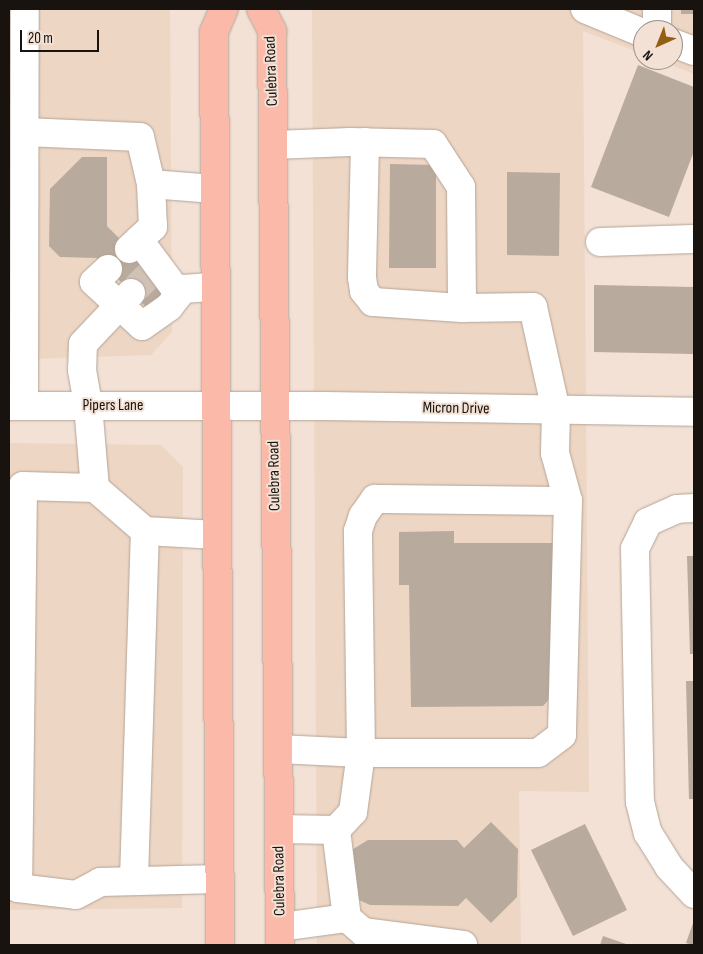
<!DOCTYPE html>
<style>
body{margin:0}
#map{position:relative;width:703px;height:954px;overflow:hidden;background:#f2e1d4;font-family:"Sofia Sans Condensed",sans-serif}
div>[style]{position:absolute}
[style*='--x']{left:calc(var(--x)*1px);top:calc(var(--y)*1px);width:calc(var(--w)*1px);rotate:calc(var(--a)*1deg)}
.built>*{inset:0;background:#eed6c4}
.building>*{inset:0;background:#b8aa9c}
.minor-tunnel>*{height:28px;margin-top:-14px;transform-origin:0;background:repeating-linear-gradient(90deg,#d1c2b6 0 28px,transparent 0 42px)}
.roads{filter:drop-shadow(0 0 1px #b4a497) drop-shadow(0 0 1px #b4a497)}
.minor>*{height:28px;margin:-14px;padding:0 14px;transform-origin:14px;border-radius:14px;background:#fff}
.major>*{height:28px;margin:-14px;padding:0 14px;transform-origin:14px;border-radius:14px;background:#fbb9a9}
span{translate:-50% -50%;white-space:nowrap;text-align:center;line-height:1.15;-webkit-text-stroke:4px #f2e1d4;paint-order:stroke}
.street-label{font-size:16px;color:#19130f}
.frame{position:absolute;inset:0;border:10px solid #19130f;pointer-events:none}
.north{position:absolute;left:633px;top:20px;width:50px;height:50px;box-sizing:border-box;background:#f2e1d4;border:1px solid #9b8f85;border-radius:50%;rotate:224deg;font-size:14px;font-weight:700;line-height:20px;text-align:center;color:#19130f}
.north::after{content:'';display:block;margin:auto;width:18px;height:22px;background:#935f12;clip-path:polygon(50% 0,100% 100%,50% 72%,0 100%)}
.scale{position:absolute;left:20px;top:30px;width:79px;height:22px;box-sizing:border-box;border:2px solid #19130f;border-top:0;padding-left:6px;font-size:15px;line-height:18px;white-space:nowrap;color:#19130f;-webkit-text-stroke:4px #f2e1d4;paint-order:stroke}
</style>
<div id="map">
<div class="built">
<div style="clip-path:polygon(33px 9px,170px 9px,172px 332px,151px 355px,30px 359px)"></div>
<div style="clip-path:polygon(312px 9px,694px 9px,694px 74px,658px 60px,673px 60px,673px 30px,643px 30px,643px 54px,583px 31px,589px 792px,519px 791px,521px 945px,317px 945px)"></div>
<div style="clip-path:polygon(9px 443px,161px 445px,183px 467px,182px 908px,9px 910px)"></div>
</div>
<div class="building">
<div style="clip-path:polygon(681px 9px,694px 9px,694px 14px,681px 14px)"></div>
<div style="clip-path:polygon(638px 65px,694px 87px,694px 151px,669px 217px,591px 187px)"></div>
<div style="clip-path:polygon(82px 157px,107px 157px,107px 226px,169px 289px,148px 309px,97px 258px,60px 257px,49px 246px,50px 189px)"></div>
<div style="clip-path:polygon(390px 164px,436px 165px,436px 268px,389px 268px)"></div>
<div style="clip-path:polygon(507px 172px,560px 173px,559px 256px,507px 255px)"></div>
<div style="clip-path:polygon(594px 285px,694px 287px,694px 354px,594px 352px)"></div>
<div style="clip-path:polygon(454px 531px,454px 543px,553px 543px,555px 693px,543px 706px,411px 707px,409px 585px,399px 585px,399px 532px)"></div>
<div style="clip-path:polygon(687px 556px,694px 556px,694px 654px,690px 654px)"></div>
<div style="clip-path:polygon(686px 681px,694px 681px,694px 799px,689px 799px)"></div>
<div style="clip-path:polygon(491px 822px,518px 849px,517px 897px,491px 923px,466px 898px,458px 906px,370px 905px,350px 896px,350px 851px,368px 840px,457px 840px,464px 848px)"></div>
<div style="clip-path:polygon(585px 824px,627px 910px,573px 936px,531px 850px)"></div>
<div style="clip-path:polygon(694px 920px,694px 945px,693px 945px,686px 943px)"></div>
<div style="clip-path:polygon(603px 936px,629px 945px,600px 945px)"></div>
</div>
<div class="minor-tunnel">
<div style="--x:131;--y:293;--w:30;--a:-45"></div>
</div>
<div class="roads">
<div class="minor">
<div style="--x:585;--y:9;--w:63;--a:22.5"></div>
<div style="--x:657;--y:9;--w:21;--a:90"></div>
<div style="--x:673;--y:43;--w:22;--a:21"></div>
<div style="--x:25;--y:132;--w:115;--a:2.5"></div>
<div style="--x:140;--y:137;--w:48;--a:76.8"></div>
<div style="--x:151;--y:184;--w:63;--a:4.5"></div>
<div style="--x:365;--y:142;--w:135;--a:91.3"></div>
<div style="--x:362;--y:277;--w:14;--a:82"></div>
<div style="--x:364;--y:291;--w:14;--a:51"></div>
<div style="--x:373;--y:302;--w:89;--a:3.9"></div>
<div style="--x:273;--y:145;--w:77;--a:-2.2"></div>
<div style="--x:350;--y:142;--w:83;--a:1.4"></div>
<div style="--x:433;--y:144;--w:51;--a:56.9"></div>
<div style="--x:461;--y:187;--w:121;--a:89.5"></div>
<div style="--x:462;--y:308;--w:71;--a:-0.8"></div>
<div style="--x:533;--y:307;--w:107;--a:77.5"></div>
<div style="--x:556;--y:411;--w:42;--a:91.4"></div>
<div style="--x:555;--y:453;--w:50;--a:74.8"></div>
<div style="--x:568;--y:501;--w:234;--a:91.5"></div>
<div style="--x:562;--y:735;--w:30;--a:143"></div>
<div style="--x:538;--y:753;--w:177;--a:180"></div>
<div style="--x:361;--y:753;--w:83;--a:-177.2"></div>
<div style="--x:139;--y:240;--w:67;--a:53.5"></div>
<div style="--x:600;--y:242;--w:94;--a:-1.8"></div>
<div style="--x:129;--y:249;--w:33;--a:-43"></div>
<div style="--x:153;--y:227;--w:43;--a:-92.7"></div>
<div style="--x:108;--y:269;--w:19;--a:137"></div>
<div style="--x:94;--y:282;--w:65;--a:42.5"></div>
<div style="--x:142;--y:326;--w:33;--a:-35"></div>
<div style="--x:169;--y:307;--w:23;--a:-52"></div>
<div style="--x:183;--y:289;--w:31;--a:-4"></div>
<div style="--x:131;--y:293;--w:70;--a:133.3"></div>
<div style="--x:83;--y:344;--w:26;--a:92"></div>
<div style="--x:82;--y:370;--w:36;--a:80"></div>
<div style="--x:88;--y:405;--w:83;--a:85.2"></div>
<div style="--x:95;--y:488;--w:72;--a:-178.4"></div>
<div style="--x:23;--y:486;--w:402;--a:90.7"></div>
<div style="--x:18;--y:888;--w:58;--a:6.9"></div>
<div style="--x:76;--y:895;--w:27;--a:-28"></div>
<div style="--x:100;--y:882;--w:119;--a:-1.4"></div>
<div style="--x:9;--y:406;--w:316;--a:0"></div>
<div style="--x:325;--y:406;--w:369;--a:0.9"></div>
<div style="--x:24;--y:406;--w:397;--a:-89.9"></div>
<div style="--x:95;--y:488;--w:66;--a:40.7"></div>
<div style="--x:694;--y:508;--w:17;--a:177"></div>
<div style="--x:677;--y:509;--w:32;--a:156"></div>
<div style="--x:648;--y:522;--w:30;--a:116"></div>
<div style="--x:635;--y:549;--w:253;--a:88.9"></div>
<div style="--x:640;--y:802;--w:32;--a:76"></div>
<div style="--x:648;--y:833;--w:40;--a:58"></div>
<div style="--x:669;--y:867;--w:37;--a:47"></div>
<div style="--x:279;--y:829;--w:57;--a:1"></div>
<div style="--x:336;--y:830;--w:25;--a:-47"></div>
<div style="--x:353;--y:812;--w:60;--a:-82.3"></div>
<div style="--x:361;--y:753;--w:222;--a:-90.8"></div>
<div style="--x:358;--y:531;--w:16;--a:-72"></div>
<div style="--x:363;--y:516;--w:21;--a:-55"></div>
<div style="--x:375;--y:499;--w:193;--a:0.6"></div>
<div style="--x:336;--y:830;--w:89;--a:82.9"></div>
<div style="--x:347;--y:918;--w:21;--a:41"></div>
<div style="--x:363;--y:932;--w:101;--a:7.4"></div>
<div style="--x:134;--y:879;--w:348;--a:-88.2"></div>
<div style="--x:145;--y:531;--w:72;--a:3.2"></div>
<div style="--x:281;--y:927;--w:67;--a:-7.8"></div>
</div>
<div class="major">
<div style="--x:261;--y:9;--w:25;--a:63"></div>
<div style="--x:272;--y:31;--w:914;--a:89.5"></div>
<div style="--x:220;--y:945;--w:913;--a:-90.38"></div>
<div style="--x:214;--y:32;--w:25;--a:-67"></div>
</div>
</div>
<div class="street-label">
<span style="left:272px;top:71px;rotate:-92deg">Culebra Road</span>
<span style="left:113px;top:406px">Pipers Lane</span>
<span style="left:456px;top:409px;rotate:1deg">Micron Drive</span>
<span style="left:275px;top:476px;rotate:-91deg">Culebra Road</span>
<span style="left:280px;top:881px;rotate:-91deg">Culebra Road</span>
</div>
<div class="frame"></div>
<div class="north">N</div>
<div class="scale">20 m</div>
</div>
